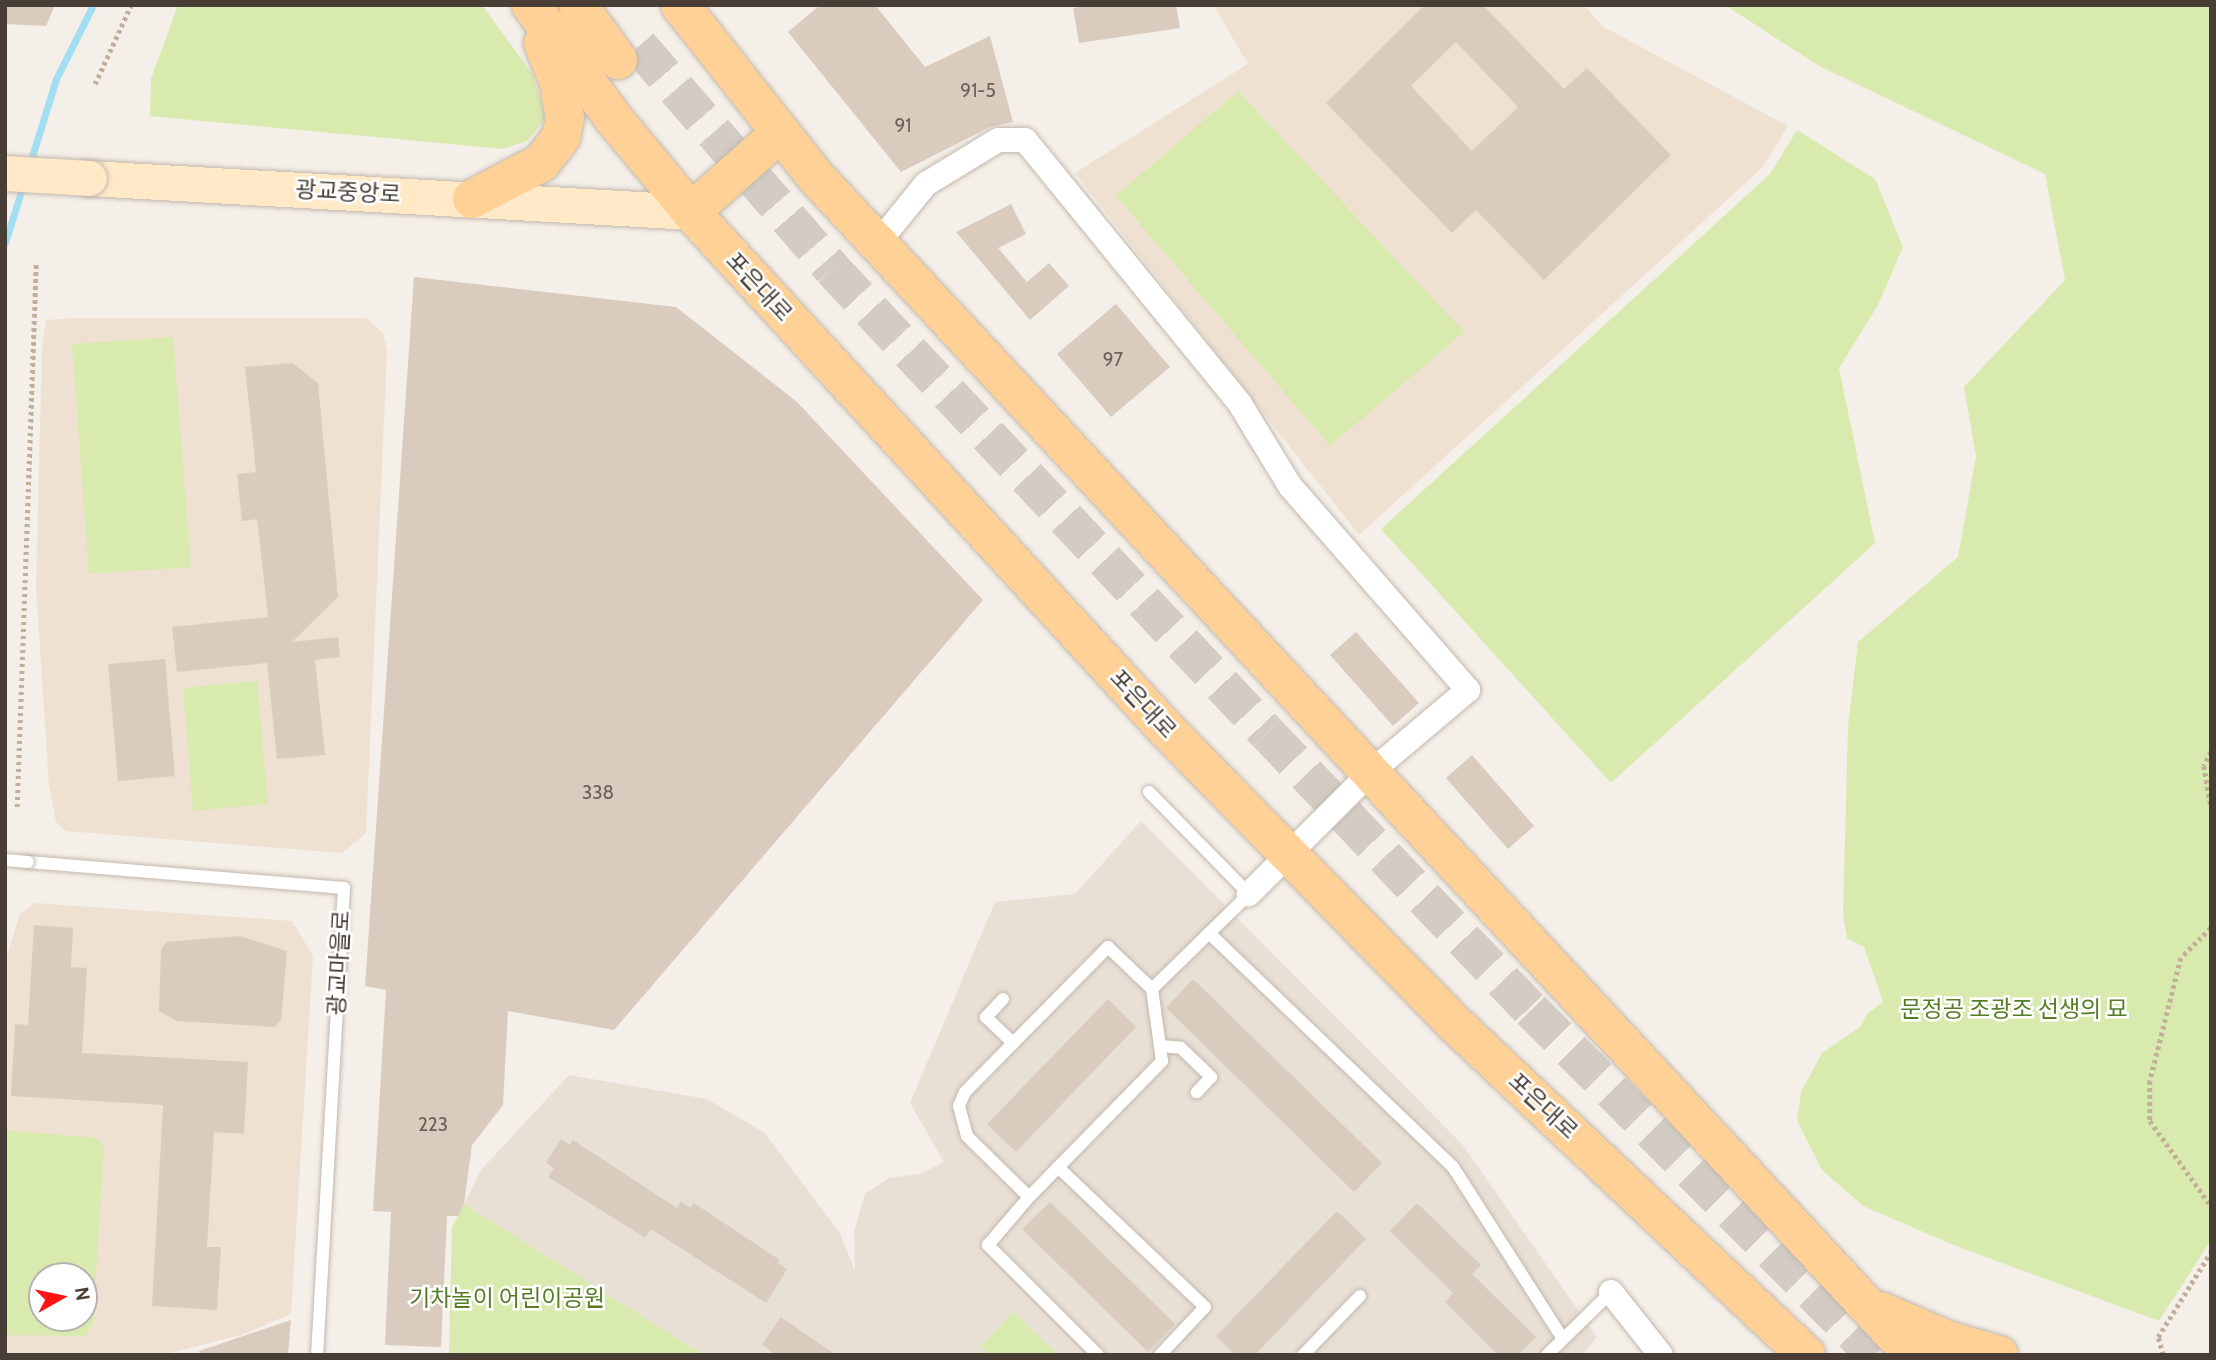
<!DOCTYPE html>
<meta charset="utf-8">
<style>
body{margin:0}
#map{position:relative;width:2216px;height:1360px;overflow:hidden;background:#f4efe8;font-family:Cabin,"Noto Sans KR",sans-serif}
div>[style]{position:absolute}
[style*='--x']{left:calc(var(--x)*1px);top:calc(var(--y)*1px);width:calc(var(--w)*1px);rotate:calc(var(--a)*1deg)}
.residential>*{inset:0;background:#e9e0d5}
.education>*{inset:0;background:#eee1d1}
.green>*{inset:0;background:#d9eaaf}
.stream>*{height:7px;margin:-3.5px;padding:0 3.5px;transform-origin:3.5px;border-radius:3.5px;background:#a2dff3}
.building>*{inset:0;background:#dacbbf}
.primary-tunnel>*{height:38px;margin-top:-19px;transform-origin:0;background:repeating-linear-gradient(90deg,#d2ccc4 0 38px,transparent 0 57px)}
.path>*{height:4.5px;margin-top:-2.25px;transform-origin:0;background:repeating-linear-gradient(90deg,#c3ae9a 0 3.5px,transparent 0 7px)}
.roads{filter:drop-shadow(0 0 2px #c3b8ad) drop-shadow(0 0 2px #c3b8ad)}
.lane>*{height:12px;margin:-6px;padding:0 6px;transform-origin:6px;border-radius:6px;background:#fff}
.street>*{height:24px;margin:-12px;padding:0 12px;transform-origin:12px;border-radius:12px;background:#fff}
.secondary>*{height:35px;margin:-17.5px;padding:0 17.5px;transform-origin:17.5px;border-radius:17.5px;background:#ffe9c7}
.primary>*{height:38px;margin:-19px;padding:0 19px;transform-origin:19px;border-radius:19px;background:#ffd196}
.bridges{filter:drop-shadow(0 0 2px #c3b8ad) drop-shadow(0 0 2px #c3b8ad)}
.lane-bridge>*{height:12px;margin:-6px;padding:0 6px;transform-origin:6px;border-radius:6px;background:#fff}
.secondary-bridge>*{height:35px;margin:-17.5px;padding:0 17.5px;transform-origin:17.5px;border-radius:17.5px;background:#ffe9c7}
span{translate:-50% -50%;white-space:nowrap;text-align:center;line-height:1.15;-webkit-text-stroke:5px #fff;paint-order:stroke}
.number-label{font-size:19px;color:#6c6158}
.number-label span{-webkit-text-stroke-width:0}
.street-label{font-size:23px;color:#483e36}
.park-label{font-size:23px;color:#547d26}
.frame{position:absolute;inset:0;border:7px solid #483e36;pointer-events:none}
.north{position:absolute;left:28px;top:1262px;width:70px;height:70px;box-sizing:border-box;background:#fff;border:2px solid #b6b2af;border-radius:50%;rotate:81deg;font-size:19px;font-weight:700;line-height:28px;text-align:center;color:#483e36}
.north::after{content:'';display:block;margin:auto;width:24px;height:32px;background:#ff1415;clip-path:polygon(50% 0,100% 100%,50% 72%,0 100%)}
</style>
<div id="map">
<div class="residential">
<div style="clip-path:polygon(1141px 821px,1462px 1144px,1597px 1337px,1582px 1355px,704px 1355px,464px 1204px,481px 1170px,569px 1075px,707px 1099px,765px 1133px,840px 1233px,855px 1271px,854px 1231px,865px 1194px,889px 1178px,920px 1174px,944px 1162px,910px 1103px,995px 902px,1075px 894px)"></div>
</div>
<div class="education">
<div style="clip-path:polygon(1213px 5px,1584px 5px,1602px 26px,1788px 126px,1762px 168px,1359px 535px,1075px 173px,1248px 64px)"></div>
<div style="clip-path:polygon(77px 318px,366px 318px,383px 333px,387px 351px,366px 833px,342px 853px,66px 831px,56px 822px,49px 786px,36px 587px,42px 349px,46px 320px)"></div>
<div style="clip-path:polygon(evenodd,35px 903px,292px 921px,313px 956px,291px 1314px,241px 1335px,163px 1355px,5px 1355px,5px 962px,20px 914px,35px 903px,42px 1276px,84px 1276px,84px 1318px,42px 1318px,42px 1276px)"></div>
</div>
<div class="green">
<div style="clip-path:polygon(178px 5px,482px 5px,533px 75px,546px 118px,527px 141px,504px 149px,150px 116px,151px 79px)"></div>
<div style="clip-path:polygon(1725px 5px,2211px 5px,2211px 1240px,2159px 1321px,1956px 1246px,1863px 1206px,1822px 1170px,1797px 1121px,1801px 1092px,1822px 1053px,1860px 1027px,1867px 1014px,1883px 1002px,1864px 947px,1847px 938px,1843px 914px,1848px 726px,1858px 642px,1958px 557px,1976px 456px,1964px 387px,2065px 280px,2045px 174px,1819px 66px)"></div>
<div style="clip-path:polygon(1238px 91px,1464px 332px,1330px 446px,1116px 196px)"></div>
<div style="clip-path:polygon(1797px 130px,1875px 179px,1903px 247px,1878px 305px,1839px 368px,1875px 543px,1611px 783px,1381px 529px,1770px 174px)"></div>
<div style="clip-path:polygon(173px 337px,191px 567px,89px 574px,72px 344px)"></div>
<div style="clip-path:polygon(257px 681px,268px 804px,193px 811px,183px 688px)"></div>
<div style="clip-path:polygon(evenodd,5px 1130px,96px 1138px,104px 1147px,93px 1323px,85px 1336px,5px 1335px,5px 1130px,84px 1276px,84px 1318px,42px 1318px,42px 1276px,84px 1276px)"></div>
<div style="clip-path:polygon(464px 1204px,704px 1355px,449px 1355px,452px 1227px)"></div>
<div style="clip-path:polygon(1013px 1312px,1058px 1355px,989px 1355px,980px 1347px)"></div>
</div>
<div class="stream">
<div style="--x:30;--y:163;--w:88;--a:-72.8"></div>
<div style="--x:56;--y:79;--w:83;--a:-63.4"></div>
<div style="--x:5;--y:243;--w:61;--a:-72.8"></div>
</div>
<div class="building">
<div style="clip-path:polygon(5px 5px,55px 5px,46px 26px,5px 24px)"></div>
<div style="clip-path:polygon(820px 5px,875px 5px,925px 67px,990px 36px,1013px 122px,990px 127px,901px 172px,788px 32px)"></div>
<div style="clip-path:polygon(1089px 5px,1176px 5px,1180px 28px,1079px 43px,1073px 8px)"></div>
<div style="clip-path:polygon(evenodd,1425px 5px,1483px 5px,1564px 89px,1587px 68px,1671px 155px,1544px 280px,1476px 210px,1452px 233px,1326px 103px,1425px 5px,1456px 42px,1518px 107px,1472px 151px,1411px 86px,1456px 42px)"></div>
<div style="clip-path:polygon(1011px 204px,1026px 234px,998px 248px,1027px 282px,1049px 263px,1069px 286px,1030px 320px,956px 232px)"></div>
<div style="clip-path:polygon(414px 277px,676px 307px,797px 402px,983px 600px,614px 1030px,508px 1011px,503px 1105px,472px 1145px,464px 1204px,458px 1216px,447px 1216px,441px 1347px,385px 1345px,391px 1212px,373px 1211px,386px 990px,365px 986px)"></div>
<div style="clip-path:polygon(1116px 304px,1170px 367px,1111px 417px,1057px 354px)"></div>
<div style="clip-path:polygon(292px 363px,318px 383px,338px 597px,292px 642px,338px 637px,340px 657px,315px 660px,325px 755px,277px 759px,267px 663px,177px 672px,172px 627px,268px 617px,257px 519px,242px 521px,237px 474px,256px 472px,245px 367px)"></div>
<div style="clip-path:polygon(1356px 632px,1419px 703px,1393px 726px,1330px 655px)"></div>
<div style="clip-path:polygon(165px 659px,175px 776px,118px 781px,108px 664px)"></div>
<div style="clip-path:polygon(1472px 755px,1534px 826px,1508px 849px,1446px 778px)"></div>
<div style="clip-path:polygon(34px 925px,73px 928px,71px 967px,87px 968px,82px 1053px,248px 1062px,244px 1134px,214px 1132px,207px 1247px,221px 1247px,217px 1310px,152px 1306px,163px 1105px,11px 1096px,15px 1024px,28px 1025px)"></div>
<div style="clip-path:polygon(240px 936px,287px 951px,281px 1020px,275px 1027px,177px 1021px,159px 1011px,161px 950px,166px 942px)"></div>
<div style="clip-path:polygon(1193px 979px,1382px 1163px,1354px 1192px,1166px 1008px)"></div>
<div style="clip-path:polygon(1108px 999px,1136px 1027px,1016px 1152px,987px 1124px)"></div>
<div style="clip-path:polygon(561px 1139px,570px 1145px,573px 1140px,677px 1208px,681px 1201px,690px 1208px,694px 1203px,780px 1260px,778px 1263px,787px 1269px,766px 1303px,651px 1229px,645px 1238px,548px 1177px,554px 1168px,546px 1163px)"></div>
<div style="clip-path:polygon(1050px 1202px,1175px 1324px,1148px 1352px,1022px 1229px)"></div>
<div style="clip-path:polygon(1417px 1203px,1481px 1265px,1472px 1274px,1536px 1337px,1518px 1355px,1498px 1355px,1445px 1302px,1453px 1293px,1390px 1231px)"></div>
<div style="clip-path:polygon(1337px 1211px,1366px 1239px,1255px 1355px,1235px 1355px,1216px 1336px)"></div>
<div style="clip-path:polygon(781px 1317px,836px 1355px,775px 1355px,762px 1344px)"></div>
<div style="clip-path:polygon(291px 1320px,288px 1355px,200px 1355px,199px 1351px)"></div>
</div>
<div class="primary-tunnel">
<div style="--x:639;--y:46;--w:295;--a:49.1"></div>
<div style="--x:832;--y:269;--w:636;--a:46.85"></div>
<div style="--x:1267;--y:733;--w:383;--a:46.4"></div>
<div style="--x:1531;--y:1010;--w:487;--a:45.1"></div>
</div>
<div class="path">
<div style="--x:95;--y:84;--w:87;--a:-65.5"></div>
<div style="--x:2211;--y:752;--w:16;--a:117"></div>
<div style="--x:2204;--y:766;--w:42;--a:80.3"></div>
<div style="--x:17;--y:807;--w:545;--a:-88"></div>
<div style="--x:2211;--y:928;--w:42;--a:135"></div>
<div style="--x:2181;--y:958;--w:127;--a:104.1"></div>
<div style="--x:2150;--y:1081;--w:40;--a:90"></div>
<div style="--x:2150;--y:1121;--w:105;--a:54.3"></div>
<div style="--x:2163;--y:1355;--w:19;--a:-106"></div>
<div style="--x:2158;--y:1337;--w:100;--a:-58.1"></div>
</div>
<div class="roads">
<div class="lane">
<div style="--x:28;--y:862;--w:317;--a:4.7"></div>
<div style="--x:344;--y:888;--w:468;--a:93.3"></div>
<div style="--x:1209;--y:933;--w:338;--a:43.8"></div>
<div style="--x:1453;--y:1167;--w:204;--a:57.4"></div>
<div style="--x:1003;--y:999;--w:25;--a:133"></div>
<div style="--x:986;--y:1017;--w:37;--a:44"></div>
<div style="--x:1160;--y:1046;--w:21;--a:5"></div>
<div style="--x:1181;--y:1048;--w:42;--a:44"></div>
<div style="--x:1211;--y:1077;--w:21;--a:133"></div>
<div style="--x:1058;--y:1167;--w:203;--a:43.6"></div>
<div style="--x:1205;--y:1307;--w:66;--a:133.2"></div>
<div style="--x:1029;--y:1197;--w:190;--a:-45.6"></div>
<div style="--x:1162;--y:1061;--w:73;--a:-97.9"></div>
<div style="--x:1098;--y:1355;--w:156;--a:-135"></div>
<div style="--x:988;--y:1245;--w:63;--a:-49.5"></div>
<div style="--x:1029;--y:1197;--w:87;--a:-135.5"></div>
<div style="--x:967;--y:1136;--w:31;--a:-105"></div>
<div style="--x:959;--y:1106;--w:15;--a:-67"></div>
<div style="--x:965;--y:1092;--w:204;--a:-45.4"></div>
<div style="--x:1108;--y:947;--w:61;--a:43.7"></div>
<div style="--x:1152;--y:989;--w:136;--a:-44.4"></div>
<div style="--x:1249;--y:894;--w:143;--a:-134.4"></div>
<div style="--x:1303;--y:1355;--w:82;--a:-46"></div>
<div style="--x:1547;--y:1355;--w:90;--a:-44.5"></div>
</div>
<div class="street">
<div style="--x:878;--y:243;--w:76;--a:-50.9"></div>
<div style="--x:926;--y:184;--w:84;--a:-31.4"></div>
<div style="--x:998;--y:140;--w:27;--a:0"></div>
<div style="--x:1025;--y:140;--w:340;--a:50.8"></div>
<div style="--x:1240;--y:404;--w:96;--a:58.6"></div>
<div style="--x:1290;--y:486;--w:271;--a:48.9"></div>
<div style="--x:1468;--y:690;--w:127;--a:139.8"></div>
<div style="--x:1371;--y:772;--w:173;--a:135"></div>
<div style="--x:1611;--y:1292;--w:80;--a:51.6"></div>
</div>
<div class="secondary">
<div style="--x:89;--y:178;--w:603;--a:3.23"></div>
</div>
<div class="primary">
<div style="--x:531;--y:5;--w:140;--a:54"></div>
<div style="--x:613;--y:118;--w:122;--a:50.3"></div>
<div style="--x:691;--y:212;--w:701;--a:47.43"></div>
<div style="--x:1165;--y:728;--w:416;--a:45.6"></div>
<div style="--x:1456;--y:1025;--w:481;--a:43.3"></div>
<div style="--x:578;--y:5;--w:68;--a:54"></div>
<div style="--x:680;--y:5;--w:218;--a:51.7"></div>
<div style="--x:815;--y:176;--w:1611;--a:47.04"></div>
<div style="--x:472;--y:199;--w:78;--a:-27.6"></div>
<div style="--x:541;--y:163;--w:33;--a:-52"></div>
<div style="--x:561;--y:137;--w:19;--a:-78"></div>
<div style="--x:565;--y:118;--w:36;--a:-100"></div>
<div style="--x:559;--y:83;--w:43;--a:-111.8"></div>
<div style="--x:691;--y:212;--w:119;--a:-41.6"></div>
<div style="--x:1880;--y:1311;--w:76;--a:23.2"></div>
<div style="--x:1950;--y:1341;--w:51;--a:15.9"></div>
</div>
</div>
<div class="bridges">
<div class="lane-bridge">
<div style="--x:5;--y:860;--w:23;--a:5"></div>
</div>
<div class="secondary-bridge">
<div style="--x:5;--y:173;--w:84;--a:3.4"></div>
</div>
</div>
<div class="number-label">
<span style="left:978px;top:91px">91-5</span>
<span style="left:903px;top:126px">91</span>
<span style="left:1113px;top:360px">97</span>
<span style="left:598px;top:793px">338</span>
<span style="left:433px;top:1125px">223</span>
</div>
<div class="street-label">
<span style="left:348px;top:192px;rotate:3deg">광교중앙로</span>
<span style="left:759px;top:287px;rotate:47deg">포은대로</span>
<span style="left:1143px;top:704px;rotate:47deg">포은대로</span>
<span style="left:339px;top:963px;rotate:-87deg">광교마을로</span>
<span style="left:1543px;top:1106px;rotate:43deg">포은대로</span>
</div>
<div class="park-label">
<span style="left:2014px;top:1009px">문정공 조광조 선생의 묘</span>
<span style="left:507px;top:1298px">기차놀이 어린이공원</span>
</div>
<div class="frame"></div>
<div class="north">N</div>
</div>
